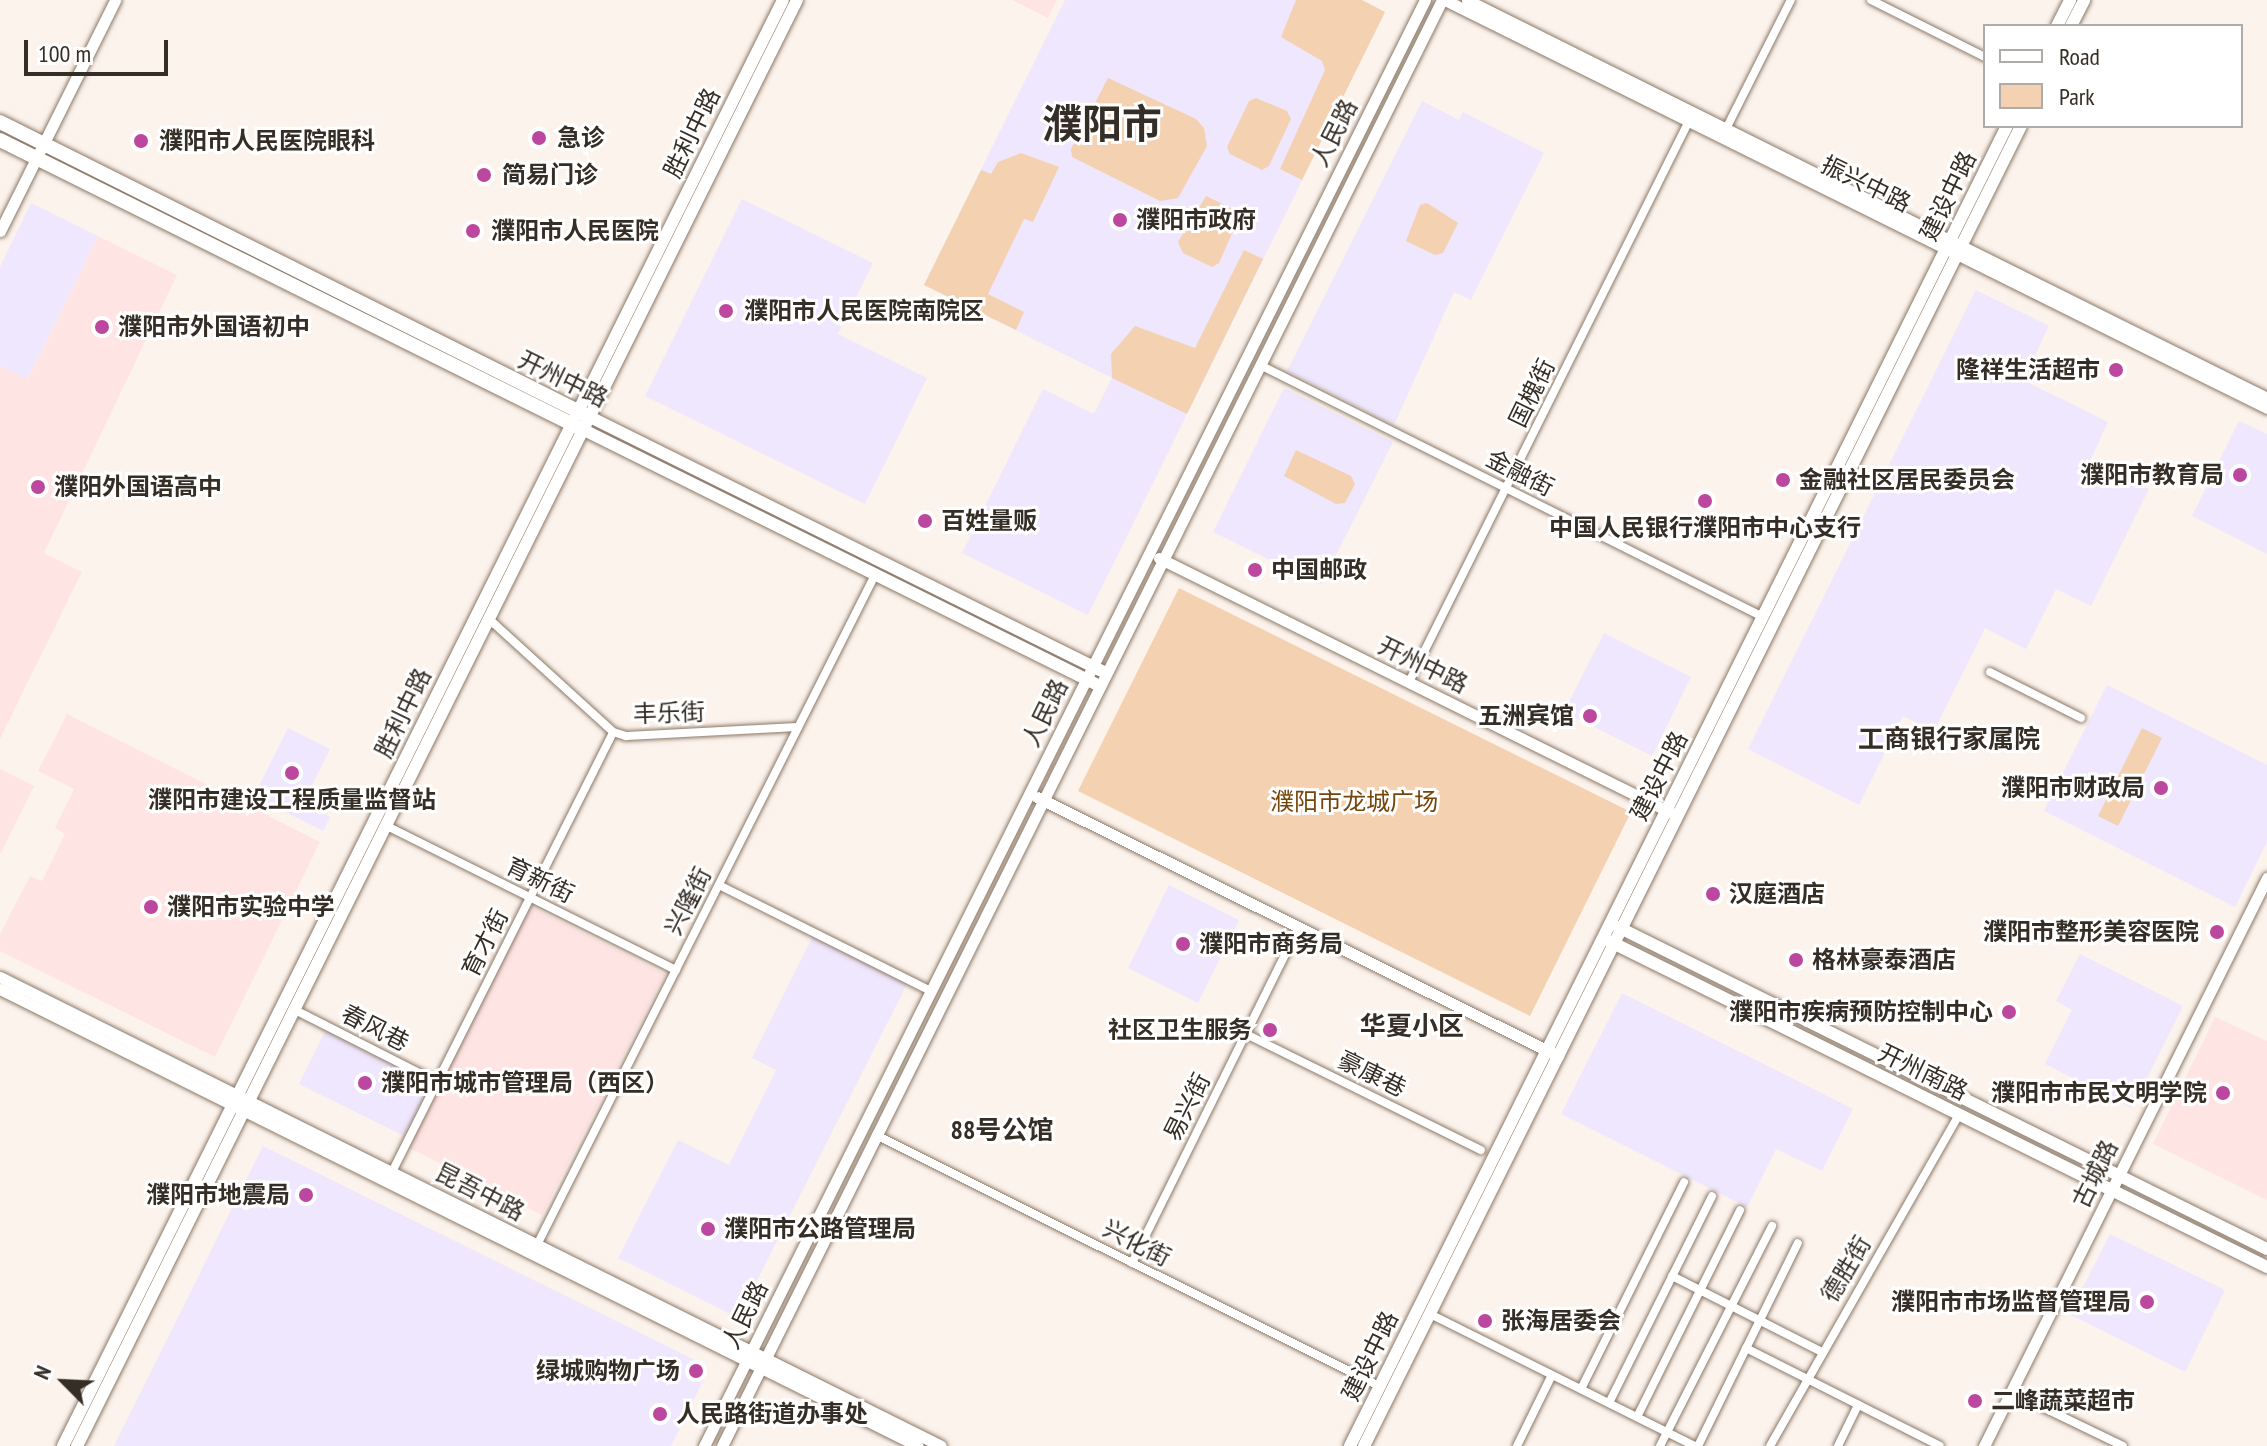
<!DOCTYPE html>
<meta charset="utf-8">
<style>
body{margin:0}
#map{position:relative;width:2267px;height:1446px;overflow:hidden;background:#fcf3ec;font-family:"PT Sans Narrow","Noto Sans SC",sans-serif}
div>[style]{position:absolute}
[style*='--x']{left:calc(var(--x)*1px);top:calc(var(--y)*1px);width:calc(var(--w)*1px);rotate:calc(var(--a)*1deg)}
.commercial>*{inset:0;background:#eee7fd}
.education>*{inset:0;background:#ffe4e4}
.green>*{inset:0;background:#f4d1b1}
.roads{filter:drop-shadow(0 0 2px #8b7968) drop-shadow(0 0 2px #8b7968)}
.minor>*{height:8px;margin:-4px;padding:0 4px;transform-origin:4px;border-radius:4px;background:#fff}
.tertiary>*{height:11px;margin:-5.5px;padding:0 5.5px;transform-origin:5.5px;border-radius:5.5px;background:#fff}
.secondary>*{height:12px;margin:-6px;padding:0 6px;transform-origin:6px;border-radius:6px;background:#fff}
.primary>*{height:14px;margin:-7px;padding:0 7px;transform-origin:7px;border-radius:7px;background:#fff}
.dots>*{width:22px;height:22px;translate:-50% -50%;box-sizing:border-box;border:4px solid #fff;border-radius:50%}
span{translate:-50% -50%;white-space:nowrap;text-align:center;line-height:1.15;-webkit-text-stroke:6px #fff;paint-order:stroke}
.street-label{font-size:24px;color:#352e27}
.poi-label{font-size:24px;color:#352e27;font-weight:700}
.left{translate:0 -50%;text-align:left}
.right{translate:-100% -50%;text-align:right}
.park-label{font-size:24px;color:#75450a}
.neighbourhood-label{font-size:26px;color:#352e27;font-weight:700}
.town-label{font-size:40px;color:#352e27;font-weight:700}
.legend{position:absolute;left:1983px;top:24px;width:260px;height:104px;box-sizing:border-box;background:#fff;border:2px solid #aeaba9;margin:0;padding:10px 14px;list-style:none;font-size:24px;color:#352e27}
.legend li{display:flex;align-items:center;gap:16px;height:40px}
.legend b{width:40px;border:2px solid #aeaba9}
.north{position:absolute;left:24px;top:1342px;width:80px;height:80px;-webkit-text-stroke:6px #fff;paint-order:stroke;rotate:294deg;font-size:22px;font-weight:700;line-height:32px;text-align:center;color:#352e27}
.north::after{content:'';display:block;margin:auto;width:28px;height:36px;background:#352e27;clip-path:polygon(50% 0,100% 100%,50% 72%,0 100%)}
.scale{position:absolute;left:24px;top:40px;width:144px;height:36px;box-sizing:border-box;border:4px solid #352e27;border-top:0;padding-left:10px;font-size:24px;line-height:28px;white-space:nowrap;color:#352e27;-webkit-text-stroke:6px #fff;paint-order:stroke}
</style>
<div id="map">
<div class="commercial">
<div style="clip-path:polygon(1065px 0,1362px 0,1385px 12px,1088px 615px,962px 553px,1043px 389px,1094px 414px,1112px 378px,924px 285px)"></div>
<div style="clip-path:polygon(1422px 101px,1459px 120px,1463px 112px,1544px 153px,1471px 300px,1454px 292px,1394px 425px,1287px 371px)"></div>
<div style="clip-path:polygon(742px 199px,873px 263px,838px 334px,927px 378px,865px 504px,645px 396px)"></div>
<div style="clip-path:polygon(31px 203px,98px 236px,27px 380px,0 366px,0 267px)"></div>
<div style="clip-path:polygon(1976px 290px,2049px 326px,2023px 380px,2108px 422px,2091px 459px,2149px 489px,2091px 606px,2056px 589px,2026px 649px,1985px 628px,1934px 731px,1903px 716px,1859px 805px,1748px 749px)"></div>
<div style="clip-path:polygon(1284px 388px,1393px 442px,1321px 585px,1213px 532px)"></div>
<div style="clip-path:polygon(2239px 421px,2267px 434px,2267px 554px,2192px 516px)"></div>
<div style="clip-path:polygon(1604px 633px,1691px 677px,1652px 756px,1564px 712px)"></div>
<div style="clip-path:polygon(2107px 685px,2267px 765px,2267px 842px,2235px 907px,2044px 811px)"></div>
<div style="clip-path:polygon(288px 728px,330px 749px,303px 803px,330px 817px,323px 831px,254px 796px)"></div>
<div style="clip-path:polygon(1169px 885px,1239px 920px,1198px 1003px,1128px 968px)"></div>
<div style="clip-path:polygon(813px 936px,907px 984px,738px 1318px,618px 1258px,678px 1140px,729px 1165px,776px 1070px,752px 1058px)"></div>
<div style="clip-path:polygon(2080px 954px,2183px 1006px,2132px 1108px,2045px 1064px,2072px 1010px,2056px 1001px)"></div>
<div style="clip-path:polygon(1622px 993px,1853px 1109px,1822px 1171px,1776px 1149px,1747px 1207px,1561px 1114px)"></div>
<div style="clip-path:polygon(326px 1030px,431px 1083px,404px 1136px,299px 1084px)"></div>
<div style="clip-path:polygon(263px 1146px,701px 1363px,704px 1379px,671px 1446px,114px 1446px)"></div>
<div style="clip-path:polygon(2110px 1234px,2225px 1290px,2185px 1372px,2069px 1314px)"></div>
</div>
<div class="education">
<div style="clip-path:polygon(1012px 0,1057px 0,1048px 18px)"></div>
<div style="clip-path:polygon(98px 236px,177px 275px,44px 553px,82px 572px,0 739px,0 366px,28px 379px)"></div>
<div style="clip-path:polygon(67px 714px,320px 842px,215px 1057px,0 951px,0 934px,30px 876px,42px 881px,65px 834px,55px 828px,74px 789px,38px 771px)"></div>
<div style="clip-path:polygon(0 769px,34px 786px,0 855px)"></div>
<div style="clip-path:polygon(530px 906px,665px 974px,542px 1215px,408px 1147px)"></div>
<div style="clip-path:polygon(2215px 1017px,2267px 1041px,2267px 1200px,2153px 1144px)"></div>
</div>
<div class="green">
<div style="clip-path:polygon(1296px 0,1362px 0,1385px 12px,1302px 180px,1280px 169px,1325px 70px,1322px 61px,1281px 37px)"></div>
<div style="clip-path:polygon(1108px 78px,1196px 119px,1204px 128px,1207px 146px,1178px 198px,1160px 201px,1072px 157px,1071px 149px)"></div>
<div style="clip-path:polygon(1256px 98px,1287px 111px,1291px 119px,1269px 166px,1262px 170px,1230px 154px,1227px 147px,1249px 101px)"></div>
<div style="clip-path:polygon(1021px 153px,1059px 167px,1033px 222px,1024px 219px,988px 294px,1024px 312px,1016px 330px,924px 285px,981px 170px,991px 174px,998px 162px)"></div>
<div style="clip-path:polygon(1206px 196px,1241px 213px,1219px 263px,1212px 267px,1183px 253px,1178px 242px)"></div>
<div style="clip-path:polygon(1427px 203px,1458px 223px,1443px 253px,1435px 255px,1406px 241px,1420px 205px)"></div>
<div style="clip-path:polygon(1244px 250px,1263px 259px,1187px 414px,1112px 378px,1111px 354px,1135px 326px,1195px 348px)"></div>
<div style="clip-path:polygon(1296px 450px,1351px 476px,1355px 484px,1345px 503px,1336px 504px,1284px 476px)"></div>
<div style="clip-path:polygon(1179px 588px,1631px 812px,1530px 1016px,1078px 791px)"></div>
<div style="clip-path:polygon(2142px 728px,2162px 738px,2118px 826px,2098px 816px)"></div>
</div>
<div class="roads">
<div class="minor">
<div style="--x:1871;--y:0;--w:127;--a:26.6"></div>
<div style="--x:1726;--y:129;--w:144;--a:-63.3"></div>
<div style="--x:1260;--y:365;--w:563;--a:26.61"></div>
<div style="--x:489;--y:619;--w:168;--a:42.3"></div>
<div style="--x:613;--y:732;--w:14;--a:17"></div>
<div style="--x:626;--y:736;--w:172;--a:-3"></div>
<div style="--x:1990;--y:672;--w:102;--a:26.8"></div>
<div style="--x:1409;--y:682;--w:627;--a:-63.48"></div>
<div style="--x:387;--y:826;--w:323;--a:26.5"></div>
<div style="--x:719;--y:885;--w:237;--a:26.6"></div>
<div style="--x:295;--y:1010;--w:159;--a:26.9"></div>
<div style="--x:1246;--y:1034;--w:262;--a:26.3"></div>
<div style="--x:876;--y:1135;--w:562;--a:26.52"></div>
<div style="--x:392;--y:1172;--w:492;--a:-63.3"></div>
<div style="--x:537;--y:1245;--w:750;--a:-63.23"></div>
<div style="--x:1132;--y:1263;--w:375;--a:-63.6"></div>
<div style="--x:1672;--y:1276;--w:166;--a:26.9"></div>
<div style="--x:1430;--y:1314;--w:296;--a:26.5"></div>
<div style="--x:1746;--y:1348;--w:217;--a:26.8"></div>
<div style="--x:1581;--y:1389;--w:231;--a:-63.5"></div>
<div style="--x:2011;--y:1392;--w:124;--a:25.7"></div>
<div style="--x:1609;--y:1403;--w:231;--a:-63.5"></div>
<div style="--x:1637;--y:1417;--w:231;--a:-63.5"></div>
<div style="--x:1517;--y:1446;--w:79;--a:-63.8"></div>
<div style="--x:1660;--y:1446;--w:247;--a:-63"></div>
<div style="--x:1698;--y:1446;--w:226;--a:-63.8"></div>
<div style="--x:1770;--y:1446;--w:382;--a:-60.3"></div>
<div style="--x:1838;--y:1446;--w:46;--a:-64"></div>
</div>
<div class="tertiary">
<div style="--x:1445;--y:0;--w:918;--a:26.4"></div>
<div style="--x:1467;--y:0;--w:894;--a:26.45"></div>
<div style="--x:0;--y:231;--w:258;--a:-63.5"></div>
<div style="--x:1159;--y:558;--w:575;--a:26.43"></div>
<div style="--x:1037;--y:797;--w:582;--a:26.43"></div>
<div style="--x:0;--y:977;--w:1051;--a:26.49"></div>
<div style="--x:0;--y:989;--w:1025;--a:26.47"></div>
<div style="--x:704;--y:1446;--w:1616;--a:-63.5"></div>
<div style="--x:722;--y:1446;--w:1615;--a:-63.53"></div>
<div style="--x:1984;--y:1446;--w:635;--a:-63.52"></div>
</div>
<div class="secondary">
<div style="--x:2057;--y:26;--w:29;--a:-63"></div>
<div style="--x:2071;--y:26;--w:29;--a:-63"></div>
<div style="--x:590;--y:417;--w:576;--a:26.39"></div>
<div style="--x:584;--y:430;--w:576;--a:26.39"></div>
<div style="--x:1618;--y:927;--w:724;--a:26.39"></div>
<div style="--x:1609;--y:941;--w:734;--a:26.36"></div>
<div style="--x:63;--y:1446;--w:1615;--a:-63.53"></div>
<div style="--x:77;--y:1446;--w:1615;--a:-63.53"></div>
<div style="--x:1350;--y:1446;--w:1474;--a:-63.54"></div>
<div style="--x:1364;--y:1446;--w:1474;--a:-63.54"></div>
</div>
<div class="primary">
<div style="--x:0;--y:122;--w:660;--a:26.57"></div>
<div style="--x:0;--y:140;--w:652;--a:26.41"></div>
</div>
</div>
<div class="dots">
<div style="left:539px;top:138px;background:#bc479e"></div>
<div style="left:141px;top:141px;background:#bc479e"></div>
<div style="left:484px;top:175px;background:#bc479e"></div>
<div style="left:1120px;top:220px;background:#bc479e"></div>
<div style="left:473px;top:231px;background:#bc479e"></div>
<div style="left:726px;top:311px;background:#bc479e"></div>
<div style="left:102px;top:327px;background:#bc479e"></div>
<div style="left:2116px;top:370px;background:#bc479e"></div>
<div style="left:2240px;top:475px;background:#bc479e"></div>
<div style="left:1783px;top:480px;background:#bc479e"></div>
<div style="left:38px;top:487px;background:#bc479e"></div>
<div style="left:1705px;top:501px;background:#bc479e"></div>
<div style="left:925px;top:521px;background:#bc479e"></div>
<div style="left:1255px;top:570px;background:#bc479e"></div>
<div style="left:1590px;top:716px;background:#bc479e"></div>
<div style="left:292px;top:773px;background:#bc479e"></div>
<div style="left:2161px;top:788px;background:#bc479e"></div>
<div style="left:1713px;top:894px;background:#bc479e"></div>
<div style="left:151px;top:907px;background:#bc479e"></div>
<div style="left:2217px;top:932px;background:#bc479e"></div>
<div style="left:1183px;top:944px;background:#bc479e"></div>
<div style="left:1796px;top:960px;background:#bc479e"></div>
<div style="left:2009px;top:1012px;background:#bc479e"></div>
<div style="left:1270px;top:1030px;background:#bc479e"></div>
<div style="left:365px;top:1083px;background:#bc479e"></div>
<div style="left:2223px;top:1093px;background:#bc479e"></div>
<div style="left:306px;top:1195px;background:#bc479e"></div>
<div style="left:708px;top:1229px;background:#bc479e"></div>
<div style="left:2147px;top:1302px;background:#bc479e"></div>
<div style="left:1485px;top:1321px;background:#bc479e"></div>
<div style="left:696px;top:1371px;background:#bc479e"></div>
<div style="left:1975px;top:1401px;background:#bc479e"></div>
<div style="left:660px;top:1414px;background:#bc479e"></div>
</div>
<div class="street-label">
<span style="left:692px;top:133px;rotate:-64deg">胜利中路</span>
<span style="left:1334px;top:133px;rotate:-63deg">人民路</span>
<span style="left:1866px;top:184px;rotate:26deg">振兴中路</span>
<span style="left:1948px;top:196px;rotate:-64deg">建设中路</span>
<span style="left:563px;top:379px;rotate:26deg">开州中路</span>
<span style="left:1532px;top:393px;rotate:-64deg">国槐街</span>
<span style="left:1520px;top:473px;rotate:27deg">金融街</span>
<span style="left:1423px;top:665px;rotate:26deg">开州中路</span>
<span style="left:403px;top:713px;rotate:-64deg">胜利中路</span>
<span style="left:669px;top:713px;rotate:-2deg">丰乐街</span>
<span style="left:1045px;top:713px;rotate:-64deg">人民路</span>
<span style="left:1659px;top:776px;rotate:-63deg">建设中路</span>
<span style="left:540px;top:880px;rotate:26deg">育新街</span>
<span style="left:688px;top:901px;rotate:-63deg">兴隆街</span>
<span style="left:485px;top:943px;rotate:-63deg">育才街</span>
<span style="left:375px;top:1028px;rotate:27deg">春风巷</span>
<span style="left:1923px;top:1072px;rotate:26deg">开州南路</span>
<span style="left:1372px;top:1074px;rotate:26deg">豪康巷</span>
<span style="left:1187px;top:1107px;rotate:-63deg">易兴街</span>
<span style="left:2095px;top:1174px;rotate:-64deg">古城路</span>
<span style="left:480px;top:1192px;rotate:27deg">昆吾中路</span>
<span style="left:1137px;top:1243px;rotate:27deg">兴化街</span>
<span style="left:1846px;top:1269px;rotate:-59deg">德胜街</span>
<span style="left:745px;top:1315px;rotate:-64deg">人民路</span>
<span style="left:1370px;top:1356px;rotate:-64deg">建设中路</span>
</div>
<div class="poi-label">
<span class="left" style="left:557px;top:138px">急诊</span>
<span class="left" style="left:159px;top:141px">濮阳市人民医院眼科</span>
<span class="left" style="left:502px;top:175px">简易门诊</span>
<span class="left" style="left:1136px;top:220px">濮阳市政府</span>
<span class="left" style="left:491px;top:231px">濮阳市人民医院</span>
<span class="left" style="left:744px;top:311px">濮阳市人民医院南院区</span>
<span class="left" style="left:118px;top:327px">濮阳市外国语初中</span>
<span class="right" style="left:2100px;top:370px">隆祥生活超市</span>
<span class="right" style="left:2224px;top:475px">濮阳市教育局</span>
<span class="left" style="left:1799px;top:480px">金融社区居民委员会</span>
<span class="left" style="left:54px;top:487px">濮阳外国语高中</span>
<span class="left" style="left:941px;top:521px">百姓量贩</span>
<span style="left:1705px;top:528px">中国人民银行濮阳市中心支行</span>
<span class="left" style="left:1271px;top:570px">中国邮政</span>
<span class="right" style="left:1574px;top:716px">五洲宾馆</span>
<span class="right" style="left:2145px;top:788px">濮阳市财政局</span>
<span style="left:292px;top:800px">濮阳市建设工程质量监督站</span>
<span class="left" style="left:1729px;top:894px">汉庭酒店</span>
<span class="left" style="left:167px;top:907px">濮阳市实验中学</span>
<span class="right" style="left:2199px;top:932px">濮阳市整形美容医院</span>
<span class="left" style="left:1199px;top:944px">濮阳市商务局</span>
<span class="left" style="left:1812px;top:960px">格林豪泰酒店</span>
<span class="right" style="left:1993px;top:1012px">濮阳市疾病预防控制中心</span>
<span class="right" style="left:1252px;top:1030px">社区卫生服务</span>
<span class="left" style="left:381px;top:1083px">濮阳市城市管理局（西区）</span>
<span class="right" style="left:2207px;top:1093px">濮阳市市民文明学院</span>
<span class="right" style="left:290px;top:1195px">濮阳市地震局</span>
<span class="left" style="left:724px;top:1229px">濮阳市公路管理局</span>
<span class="right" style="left:2131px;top:1302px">濮阳市市场监督管理局</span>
<span class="left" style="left:1501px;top:1321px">张海居委会</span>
<span class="right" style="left:680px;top:1371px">绿城购物广场</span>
<span class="left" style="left:1991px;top:1401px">二峰蔬菜超市</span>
<span class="left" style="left:676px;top:1414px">人民路街道办事处</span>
</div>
<div class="park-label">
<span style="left:1354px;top:802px">濮阳市龙城广场</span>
</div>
<div class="neighbourhood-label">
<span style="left:1949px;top:739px">工商银行家属院</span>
<span style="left:1412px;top:1026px">华夏小区</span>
<span style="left:1002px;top:1130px">88号公馆</span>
</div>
<div class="town-label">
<span style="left:1102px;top:123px">濮阳市</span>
</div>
<ul class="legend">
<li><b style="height:10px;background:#fff"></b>Road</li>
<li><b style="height:22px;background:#f4d1b1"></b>Park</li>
</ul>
<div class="north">N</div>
<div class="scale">100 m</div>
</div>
